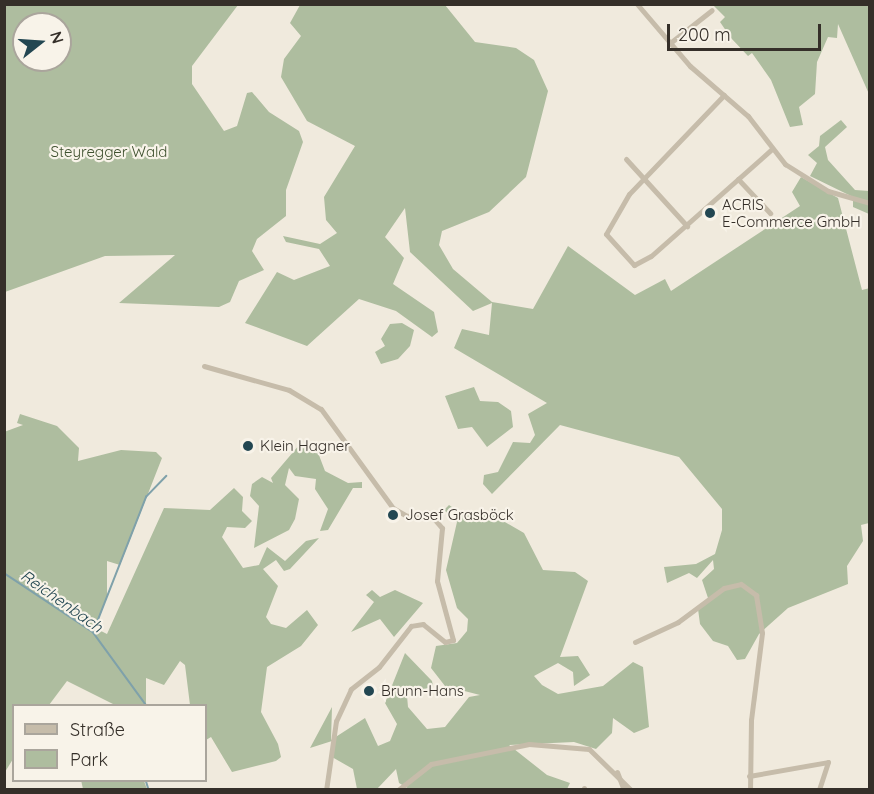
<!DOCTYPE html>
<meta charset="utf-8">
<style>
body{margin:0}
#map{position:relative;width:874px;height:794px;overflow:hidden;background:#f0eadd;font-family:Quicksand,sans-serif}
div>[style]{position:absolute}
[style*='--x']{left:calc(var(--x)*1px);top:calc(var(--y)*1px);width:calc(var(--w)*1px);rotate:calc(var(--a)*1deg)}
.green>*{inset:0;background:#aebd9f}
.stream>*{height:1.5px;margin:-0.75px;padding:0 0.75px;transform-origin:0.75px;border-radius:0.75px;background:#7fa1aa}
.street>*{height:5px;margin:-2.5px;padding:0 2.5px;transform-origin:2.5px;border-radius:2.5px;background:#c6bcaa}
.dots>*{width:16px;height:16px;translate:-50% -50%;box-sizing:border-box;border:3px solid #f8f3e9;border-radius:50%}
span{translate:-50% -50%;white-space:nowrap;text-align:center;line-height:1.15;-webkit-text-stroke:4.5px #f8f3e9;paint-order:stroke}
.park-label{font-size:15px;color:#3f512f}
.poi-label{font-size:15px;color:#352f29}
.left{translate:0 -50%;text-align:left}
.water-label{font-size:16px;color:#234752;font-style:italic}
.frame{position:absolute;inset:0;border:6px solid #352f29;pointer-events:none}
.legend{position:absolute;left:12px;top:704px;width:195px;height:78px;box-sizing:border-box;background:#f8f3e9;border:2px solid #aaa59c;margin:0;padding:8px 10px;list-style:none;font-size:18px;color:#352f29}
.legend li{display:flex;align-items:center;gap:12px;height:30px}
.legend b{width:30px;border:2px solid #aaa59c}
.north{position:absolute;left:12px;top:12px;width:60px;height:60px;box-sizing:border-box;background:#f8f3e9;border:2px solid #aaa59c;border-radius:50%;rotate:73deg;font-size:16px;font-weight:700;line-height:24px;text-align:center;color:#352f29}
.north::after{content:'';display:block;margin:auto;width:21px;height:27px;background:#234752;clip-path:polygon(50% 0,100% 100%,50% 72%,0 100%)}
.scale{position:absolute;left:667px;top:24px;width:154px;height:27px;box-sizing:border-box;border:3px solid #352f29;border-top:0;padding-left:8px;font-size:18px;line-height:21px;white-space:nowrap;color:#352f29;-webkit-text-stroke:4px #f8f3e9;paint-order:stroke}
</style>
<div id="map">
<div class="green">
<div style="clip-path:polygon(evenodd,4px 5px,238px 5px,192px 66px,192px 84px,224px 131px,237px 126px,247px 93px,252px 92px,269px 112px,299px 131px,303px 142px,286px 190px,286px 216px,257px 239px,252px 251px,264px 270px,239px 281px,230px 302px,219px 307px,119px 303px,175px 255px,105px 256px,5px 292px,4px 5px,24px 24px,60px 24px,60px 60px,24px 60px,24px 24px)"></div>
<div style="clip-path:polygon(300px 5px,445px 5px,475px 42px,516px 48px,534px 60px,548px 91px,526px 177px,489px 212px,442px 231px,439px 245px,453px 269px,492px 302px,533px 309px,568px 246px,635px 295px,665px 279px,671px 291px,800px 206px,792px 192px,801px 177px,838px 198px,862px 290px,870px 288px,869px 523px,861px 525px,863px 541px,847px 566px,848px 584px,788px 608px,759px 634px,745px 659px,737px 660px,728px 646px,713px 641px,700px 624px,698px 609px,708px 598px,702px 580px,714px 569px,713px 560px,697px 578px,689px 573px,667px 583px,664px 567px,696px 564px,715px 554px,722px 530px,722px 509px,679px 457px,560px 425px,492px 494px,483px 484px,484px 475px,498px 472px,513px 442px,530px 443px,535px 435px,528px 414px,547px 403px,454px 348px,462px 329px,489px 335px,492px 303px,473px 311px,410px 252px,405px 208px,385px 237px,404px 258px,393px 284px,434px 312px,438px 332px,432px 337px,396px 311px,359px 299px,307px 346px,245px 323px,277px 272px,294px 280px,330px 266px,319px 249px,286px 242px,283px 236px,320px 244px,337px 233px,326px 220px,324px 197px,355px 146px,307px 121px,281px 77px,284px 59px,301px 36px,290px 23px)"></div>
<div style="clip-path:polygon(713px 5px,869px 5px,869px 94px,838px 24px,837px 38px,828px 37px,817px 62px,815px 94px,799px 107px,803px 125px,790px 127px,771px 80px,752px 53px,748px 56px,731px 38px,720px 22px,725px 17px)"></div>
<div style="clip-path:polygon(841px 120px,847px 127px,825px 147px,828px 160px,855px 190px,869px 191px,869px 214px,853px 207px,853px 197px,810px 176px,817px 163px,808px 155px,819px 146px,820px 136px)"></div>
<div style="clip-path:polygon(402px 323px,414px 330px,410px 346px,398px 359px,381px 364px,375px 352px,385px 346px,381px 339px,390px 324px)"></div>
<div style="clip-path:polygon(474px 387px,480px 401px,498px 402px,511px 411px,513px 427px,487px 447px,472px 427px,458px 429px,445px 396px)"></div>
<div style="clip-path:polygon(20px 414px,57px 426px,79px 448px,78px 461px,121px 450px,156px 452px,162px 458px,120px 565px,107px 561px,107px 596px,95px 628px,107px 634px,164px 508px,210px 510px,234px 488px,243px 497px,242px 511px,252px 521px,245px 528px,227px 527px,222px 537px,243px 568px,259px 565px,267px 547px,285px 561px,306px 541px,319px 538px,290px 569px,284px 571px,276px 560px,263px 569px,278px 586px,266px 617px,271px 624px,286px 628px,307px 610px,318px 625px,301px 646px,267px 667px,261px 712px,278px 744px,281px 757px,276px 761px,232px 772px,211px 737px,206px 740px,206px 706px,190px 705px,185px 665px,180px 661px,164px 685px,146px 678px,146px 705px,115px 705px,67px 681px,49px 705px,14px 706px,13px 759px,5px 772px,4px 432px,23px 425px,17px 423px)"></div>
<div style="clip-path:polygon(300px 444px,317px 450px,325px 471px,348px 483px,362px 482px,362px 488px,353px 488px,328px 530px,320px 531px,328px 509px,315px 489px,316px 479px,295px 476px,289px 468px,285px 485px,299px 499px,295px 519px,289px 530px,254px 548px,259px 506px,250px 496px,252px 484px,262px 477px,273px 483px,271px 478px)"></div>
<div style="clip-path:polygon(449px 505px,459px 512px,489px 513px,524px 533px,543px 570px,575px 572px,588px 581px,560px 657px,578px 656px,590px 675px,574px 686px,573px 672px,558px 663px,534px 676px,542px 685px,558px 694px,603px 686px,633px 662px,643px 667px,649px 727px,634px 733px,613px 718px,612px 733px,596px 749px,574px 742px,509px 745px,547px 775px,570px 783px,567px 789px,409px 789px,399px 783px,396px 769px,377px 789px,357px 789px,353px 769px,332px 757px,332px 741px,310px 748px,332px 707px,331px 740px,365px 718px,378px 746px,390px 741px,397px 724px,385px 703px,405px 653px,432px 681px,433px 686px,407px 696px,408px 707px,427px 729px,445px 727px,469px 697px,480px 695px,445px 686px,431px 668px,436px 646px,457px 643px,467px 631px,468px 619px,457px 608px,446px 570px,457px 522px,444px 510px)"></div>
<div style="clip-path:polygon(372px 590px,380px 597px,395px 590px,423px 603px,394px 637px,380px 619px,351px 632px,374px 602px,366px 595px)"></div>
<div style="clip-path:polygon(81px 780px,144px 781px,147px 789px,83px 789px)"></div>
</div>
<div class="stream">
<div style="--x:4;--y:573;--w:107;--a:33.5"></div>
<div style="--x:93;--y:632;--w:92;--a:53.9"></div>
<div style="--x:94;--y:630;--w:143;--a:-68.6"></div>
<div style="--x:146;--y:497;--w:29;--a:-46"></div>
<div style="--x:146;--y:780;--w:10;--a:73"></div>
</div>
<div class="street">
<div style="--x:637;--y:4;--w:82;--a:49.5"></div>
<div style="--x:690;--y:66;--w:77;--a:40.8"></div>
<div style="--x:748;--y:116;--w:61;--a:52.4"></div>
<div style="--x:785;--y:164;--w:51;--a:32.1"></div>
<div style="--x:828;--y:191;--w:44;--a:15.9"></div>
<div style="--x:670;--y:43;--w:53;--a:-38.2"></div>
<div style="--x:724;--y:95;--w:137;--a:133.8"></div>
<div style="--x:629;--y:194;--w:46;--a:119.9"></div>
<div style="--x:606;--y:234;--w:42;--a:47.9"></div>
<div style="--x:634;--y:265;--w:19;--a:-28"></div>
<div style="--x:651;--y:256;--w:160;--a:-41.5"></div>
<div style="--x:626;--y:159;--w:91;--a:47.7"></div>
<div style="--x:738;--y:179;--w:47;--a:46.7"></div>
<div style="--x:204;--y:366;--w:88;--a:15.8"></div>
<div style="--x:289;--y:390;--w:37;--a:31"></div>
<div style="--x:321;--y:409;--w:122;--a:54"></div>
<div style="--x:393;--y:508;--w:16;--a:30"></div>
<div style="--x:407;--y:516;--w:22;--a:-8"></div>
<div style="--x:429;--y:513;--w:20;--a:49"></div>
<div style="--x:442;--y:528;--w:53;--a:95.4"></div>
<div style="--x:437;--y:581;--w:61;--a:74.8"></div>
<div style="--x:453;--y:640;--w:8;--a:166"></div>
<div style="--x:445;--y:642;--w:28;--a:-141"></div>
<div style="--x:423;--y:624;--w:12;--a:171"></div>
<div style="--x:411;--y:626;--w:52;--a:128"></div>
<div style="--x:379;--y:667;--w:36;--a:142"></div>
<div style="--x:351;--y:689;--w:35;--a:115"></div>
<div style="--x:336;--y:721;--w:70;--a:98.2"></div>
<div style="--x:635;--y:642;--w:47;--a:-24.9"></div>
<div style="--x:678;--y:622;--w:57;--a:-36.5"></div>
<div style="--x:724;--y:588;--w:17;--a:-13"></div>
<div style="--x:741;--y:584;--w:19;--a:36"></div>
<div style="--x:756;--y:595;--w:38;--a:81"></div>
<div style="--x:762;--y:633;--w:88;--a:97.2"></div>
<div style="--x:751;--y:720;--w:70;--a:90.8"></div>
<div style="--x:617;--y:772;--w:19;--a:69"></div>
<div style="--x:749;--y:776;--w:80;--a:-10"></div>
<div style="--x:828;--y:762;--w:29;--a:108"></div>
<div style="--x:398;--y:790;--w:42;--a:-38.2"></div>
<div style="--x:431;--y:764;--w:100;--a:-11.5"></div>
<div style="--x:529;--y:744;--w:60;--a:4.8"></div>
<div style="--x:589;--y:749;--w:59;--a:44.3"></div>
<div style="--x:584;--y:790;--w:2;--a:-90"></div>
</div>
<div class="dots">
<div style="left:710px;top:213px;background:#234752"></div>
<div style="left:248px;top:446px;background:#234752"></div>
<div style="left:393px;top:515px;background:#234752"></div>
<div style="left:369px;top:691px;background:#234752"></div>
</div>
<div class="park-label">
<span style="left:109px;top:152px">Steyregger Wald</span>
</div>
<div class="poi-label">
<span class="left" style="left:722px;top:213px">ACRIS<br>E-Commerce GmbH</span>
<span class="left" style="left:260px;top:446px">Klein Hagner</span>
<span class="left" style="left:405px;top:515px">Josef Grasböck</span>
<span class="left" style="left:381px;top:691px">Brunn-Hans</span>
</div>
<div class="water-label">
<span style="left:62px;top:601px;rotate:35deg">Reichenbach</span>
</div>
<div class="frame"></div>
<ul class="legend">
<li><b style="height:8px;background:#c6bcaa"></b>Straße</li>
<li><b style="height:16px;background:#aebd9f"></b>Park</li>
</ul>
<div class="north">N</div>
<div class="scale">200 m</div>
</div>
